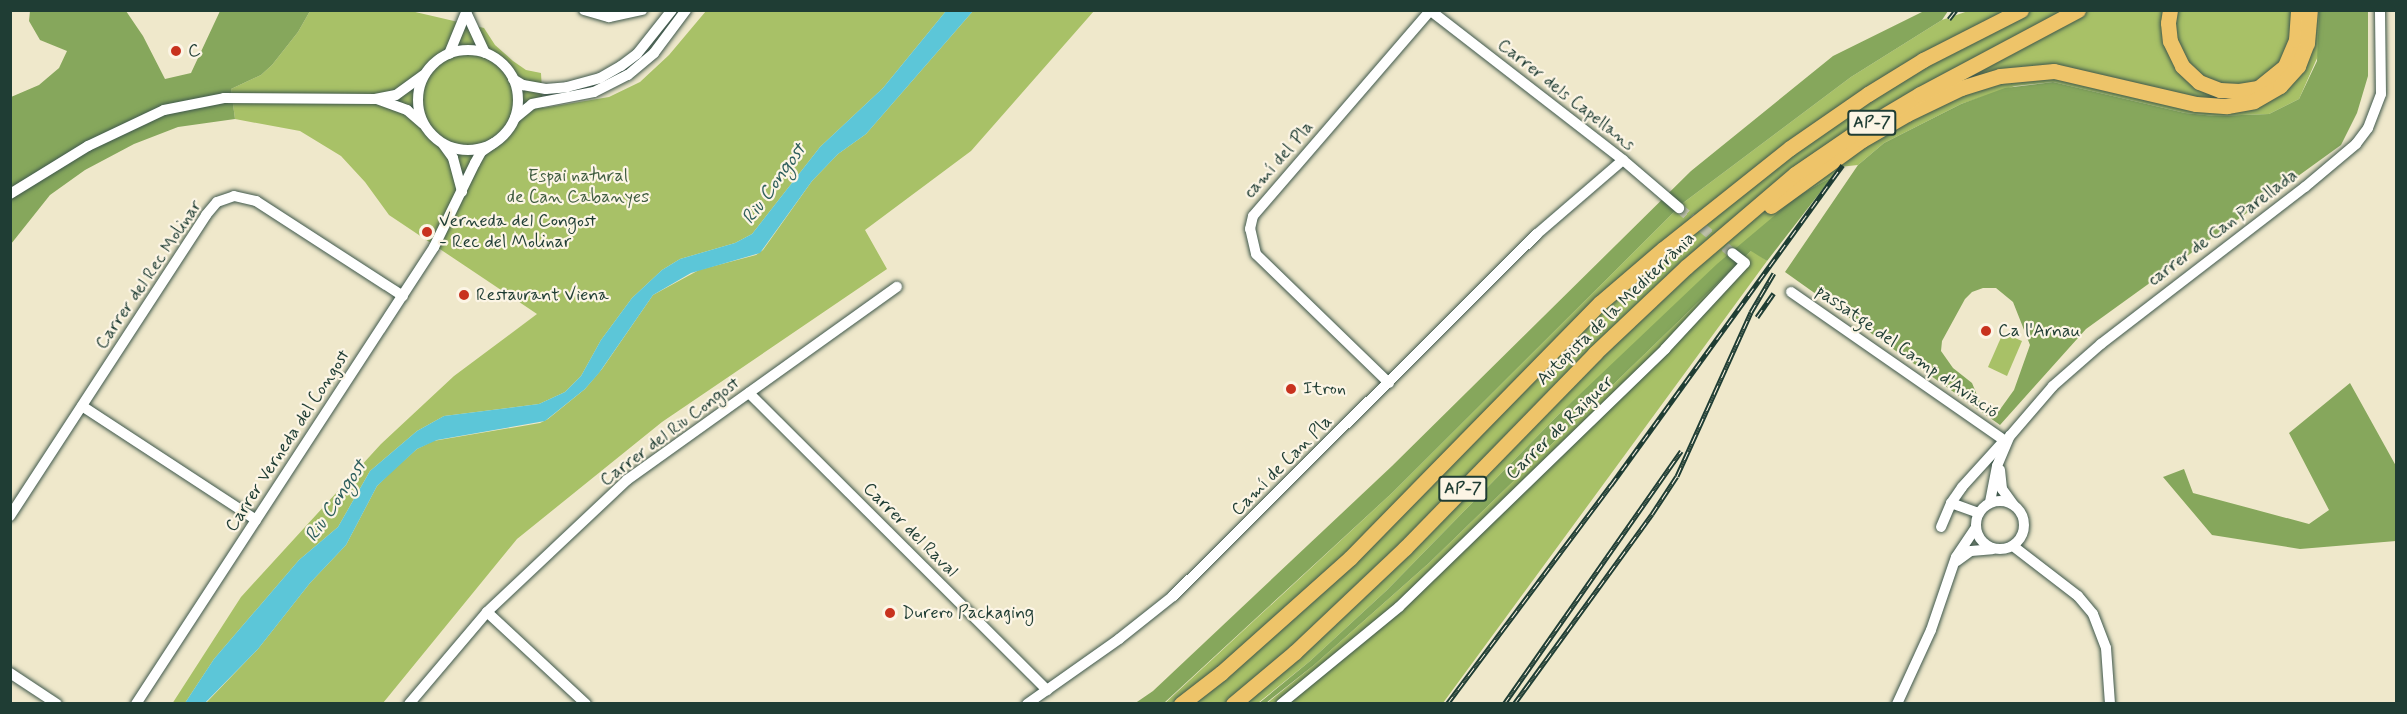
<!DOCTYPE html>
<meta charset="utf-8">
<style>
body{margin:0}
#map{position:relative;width:2407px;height:714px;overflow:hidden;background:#efe8cb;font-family:Mynerve,sans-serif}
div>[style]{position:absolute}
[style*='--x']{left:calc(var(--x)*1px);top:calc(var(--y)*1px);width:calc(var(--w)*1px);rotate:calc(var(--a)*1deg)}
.green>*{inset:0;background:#a8c167}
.forest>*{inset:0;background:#86a75c}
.water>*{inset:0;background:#5cc6d8}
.minor-tunnel>*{height:10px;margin-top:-5px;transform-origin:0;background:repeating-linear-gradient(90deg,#c5c6ad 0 10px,transparent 0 15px)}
.roads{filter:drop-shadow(0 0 2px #3e574b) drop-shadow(0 0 2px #3e574b)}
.minor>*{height:10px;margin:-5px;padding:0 5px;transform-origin:5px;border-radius:5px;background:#fff}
.minor>.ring{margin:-5px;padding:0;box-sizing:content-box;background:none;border:10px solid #fff;border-radius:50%}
.highway>*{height:15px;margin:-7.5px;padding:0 7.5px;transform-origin:7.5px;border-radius:7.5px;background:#eec469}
.rail>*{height:5px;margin-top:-2.5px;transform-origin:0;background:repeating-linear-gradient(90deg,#fcf5e5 0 9px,#1f3d34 0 18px);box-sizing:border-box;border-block:2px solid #1f3d34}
.dots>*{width:16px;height:16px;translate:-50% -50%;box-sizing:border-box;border:3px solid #fcf5e5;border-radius:50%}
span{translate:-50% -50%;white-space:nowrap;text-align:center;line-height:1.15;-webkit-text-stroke:4.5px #fcf5e5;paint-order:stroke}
.shield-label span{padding:2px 4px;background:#fcf5e5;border:2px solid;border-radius:4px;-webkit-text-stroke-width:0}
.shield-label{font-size:16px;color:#1f3d34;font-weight:700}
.poi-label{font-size:18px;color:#1f3d34}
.left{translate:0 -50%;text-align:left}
.street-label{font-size:18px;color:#1f3d34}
.park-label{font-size:18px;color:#415e41}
.water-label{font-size:20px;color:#2e5f5d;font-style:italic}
.frame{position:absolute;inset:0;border:12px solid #1f3d34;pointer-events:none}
</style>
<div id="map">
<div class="green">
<div style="clip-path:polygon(1971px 10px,2319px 11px,2318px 56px,2299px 99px,2269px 114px,2215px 116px,2185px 113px,2053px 82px,2015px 86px,1961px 104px,1884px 143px,1858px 165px,1839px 167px,1832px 177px,1799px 195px,1559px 414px,1387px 590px,1310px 661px,1258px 703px,1164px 704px,1392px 493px,1683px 203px,1851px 77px,1942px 20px)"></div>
<div style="clip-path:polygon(310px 11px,411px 11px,484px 28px,495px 45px,513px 61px,526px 70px,541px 73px,543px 108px,609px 97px,640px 82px,669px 55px,706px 11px,946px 11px,883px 88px,820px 147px,752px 234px,735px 243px,680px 259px,662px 270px,632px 298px,601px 340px,581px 376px,565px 392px,539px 404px,444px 416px,417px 431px,370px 471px,338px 527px,299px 560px,214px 659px,185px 703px,172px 704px,241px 597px,381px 444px,454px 376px,537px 314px,389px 215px,365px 182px,341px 156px,300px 131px,235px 119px,231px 89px,261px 75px,272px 65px,298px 32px)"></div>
<div style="clip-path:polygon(973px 11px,1094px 11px,971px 151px,865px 230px,887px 269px,662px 422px,517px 539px,383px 703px,205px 704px,258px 649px,310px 583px,346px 545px,377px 486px,392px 471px,417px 449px,433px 441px,540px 423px,548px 419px,585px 389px,602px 369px,653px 295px,699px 270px,756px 255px,763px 250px,812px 181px,838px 154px,866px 134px)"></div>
<div style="clip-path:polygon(1752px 250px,1767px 261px,1443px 703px,1266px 704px,1314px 665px,1429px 563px)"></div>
<div style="clip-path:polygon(2003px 333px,2022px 341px,2007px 376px,1988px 367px)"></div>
</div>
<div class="forest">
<div style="clip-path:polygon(30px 11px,126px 11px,143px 36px,165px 79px,191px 73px,220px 11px,310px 11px,298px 32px,272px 65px,261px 75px,231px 89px,235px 119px,178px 127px,134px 144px,85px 170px,50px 195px,11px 244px,11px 97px,39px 85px,59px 68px,67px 51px,40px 40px,29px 21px)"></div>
<div style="clip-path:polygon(1924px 11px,1948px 11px,1942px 20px,1851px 77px,1683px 203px,1392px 493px,1164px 703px,1134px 704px,1153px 691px,1392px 466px,1691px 171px,1833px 56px)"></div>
<div style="clip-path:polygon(evenodd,2319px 11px,2368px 11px,2368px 76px,2357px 113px,2341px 145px,2086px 329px,2000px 425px,1785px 272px,1858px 165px,1884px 143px,1961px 104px,2005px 88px,2053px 82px,2185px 113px,2215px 116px,2269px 114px,2299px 99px,2317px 61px,2319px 11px,1983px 288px,1996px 288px,2013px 302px,2030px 345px,2014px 390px,1996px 415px,1982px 407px,1972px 383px,1953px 368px,1941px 351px,1942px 341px,1965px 299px,1972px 292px,1983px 288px)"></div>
<div style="clip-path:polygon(1832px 177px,1767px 261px,1751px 251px,1429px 563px,1314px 665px,1266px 703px,1258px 704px,1310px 661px,1387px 590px,1559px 414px,1717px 264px,1799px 195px)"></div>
<div style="clip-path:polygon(2350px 383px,2396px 466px,2396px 541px,2300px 549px,2212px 535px,2163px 477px,2184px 469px,2193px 493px,2309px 524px,2329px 510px,2289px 433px)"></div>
</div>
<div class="water">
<div style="clip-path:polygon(946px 11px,973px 11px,866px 134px,838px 154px,812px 181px,760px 253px,691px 273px,653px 295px,599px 373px,585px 389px,545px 421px,437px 440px,417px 449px,377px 486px,346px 545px,310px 583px,258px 649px,205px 703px,185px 703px,214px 659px,299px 560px,338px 527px,370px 471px,417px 431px,444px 416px,539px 404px,565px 392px,581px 376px,601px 340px,632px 298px,662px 270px,680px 259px,735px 243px,752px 234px,820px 147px,883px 88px)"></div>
</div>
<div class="minor-tunnel">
<div style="--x:1679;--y:208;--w:70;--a:40.3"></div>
</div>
<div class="roads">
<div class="minor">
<div style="--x:584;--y:10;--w:26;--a:16"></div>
<div style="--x:609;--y:17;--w:34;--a:-12"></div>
<div style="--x:1431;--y:11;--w:243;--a:37.8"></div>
<div style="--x:1623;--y:160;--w:74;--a:40.6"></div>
<div style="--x:466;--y:12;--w:45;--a:65.1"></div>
<div class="ring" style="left:418px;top:50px;width:90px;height:90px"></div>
<div style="--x:449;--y:54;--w:48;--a:-67.8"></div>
<div style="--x:513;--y:79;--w:12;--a:31"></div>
<div style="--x:523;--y:85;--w:23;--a:10"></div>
<div style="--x:546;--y:89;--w:21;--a:-5"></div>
<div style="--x:567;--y:87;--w:34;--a:-15"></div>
<div style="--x:600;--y:78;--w:24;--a:-30"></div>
<div style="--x:621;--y:66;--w:20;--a:-37"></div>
<div style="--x:637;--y:54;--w:56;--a:-51.5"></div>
<div style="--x:377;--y:99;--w:32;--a:20"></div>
<div style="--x:407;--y:110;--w:21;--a:41"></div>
<div style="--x:515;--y:118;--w:22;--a:-39"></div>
<div style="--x:532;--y:104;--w:63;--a:-11"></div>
<div style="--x:594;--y:92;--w:38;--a:-27"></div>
<div style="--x:628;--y:75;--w:34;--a:-40"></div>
<div style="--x:654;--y:53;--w:54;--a:-53.3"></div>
<div style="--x:443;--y:144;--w:17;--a:54"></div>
<div style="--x:453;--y:158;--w:35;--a:75"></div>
<div style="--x:10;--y:194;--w:92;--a:-31.6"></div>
<div style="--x:88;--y:146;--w:84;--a:-25.3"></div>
<div style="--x:164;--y:110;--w:61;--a:-11.3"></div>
<div style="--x:224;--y:98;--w:151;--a:0.4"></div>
<div style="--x:375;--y:99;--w:21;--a:-11"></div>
<div style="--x:396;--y:95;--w:34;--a:-36"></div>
<div style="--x:1791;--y:292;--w:261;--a:34.8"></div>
<div style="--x:1389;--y:383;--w:185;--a:-135.9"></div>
<div style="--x:1256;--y:254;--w:26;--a:-103"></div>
<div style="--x:1250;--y:229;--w:13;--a:-77"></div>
<div style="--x:1253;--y:216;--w:272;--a:-49.2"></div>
<div style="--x:749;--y:393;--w:421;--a:44.9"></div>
<div style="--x:82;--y:406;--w:208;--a:33.2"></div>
<div style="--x:2000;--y:470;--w:19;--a:84"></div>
<div style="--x:2002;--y:489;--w:19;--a:54"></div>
<div class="ring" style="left:1976px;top:501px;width:38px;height:38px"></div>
<div style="--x:1990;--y:502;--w:37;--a:-79"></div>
<div style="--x:1997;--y:466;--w:33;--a:-67"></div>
<div style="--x:2010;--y:436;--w:66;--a:-49.3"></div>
<div style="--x:2053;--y:386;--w:64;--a:-41.2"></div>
<div style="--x:2101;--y:344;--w:257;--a:-37.6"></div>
<div style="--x:2305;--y:187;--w:67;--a:-40.1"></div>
<div style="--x:2356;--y:144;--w:20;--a:-53"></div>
<div style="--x:2368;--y:128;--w:36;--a:-69"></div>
<div style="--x:2381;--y:94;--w:84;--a:-90.7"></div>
<div style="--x:1951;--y:503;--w:29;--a:20"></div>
<div style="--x:10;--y:516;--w:359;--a:-56.9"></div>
<div style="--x:206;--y:215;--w:17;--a:-50"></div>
<div style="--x:217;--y:202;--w:18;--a:-19"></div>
<div style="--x:234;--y:196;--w:23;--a:13"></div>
<div style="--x:256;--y:201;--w:175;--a:32.9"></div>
<div style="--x:1941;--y:527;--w:26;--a:-67"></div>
<div style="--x:1951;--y:503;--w:19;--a:-55"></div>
<div style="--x:1962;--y:487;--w:61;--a:-47.7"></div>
<div style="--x:2013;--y:546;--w:82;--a:37.6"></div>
<div style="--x:2078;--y:596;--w:23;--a:50"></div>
<div style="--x:2093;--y:614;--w:36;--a:69"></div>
<div style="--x:2106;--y:648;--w:56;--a:85.9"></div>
<div style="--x:1957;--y:561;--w:17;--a:-36"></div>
<div style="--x:1971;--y:551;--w:21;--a:-5"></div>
<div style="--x:487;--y:612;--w:135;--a:42.9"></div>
<div style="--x:10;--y:673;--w:56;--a:33.4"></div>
<div style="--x:136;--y:704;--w:546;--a:-56.89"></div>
<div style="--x:434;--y:247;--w:93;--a:-64"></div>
<div style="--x:475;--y:163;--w:13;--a:-61"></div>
<div style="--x:481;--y:152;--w:16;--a:-35"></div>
<div style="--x:409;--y:704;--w:121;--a:-49.7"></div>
<div style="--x:487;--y:612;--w:192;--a:-43.3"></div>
<div style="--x:627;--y:480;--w:332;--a:-35.6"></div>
<div style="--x:1027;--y:704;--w:113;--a:-35.2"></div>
<div style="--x:1119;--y:639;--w:69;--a:-38.5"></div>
<div style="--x:1173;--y:596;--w:513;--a:-44.84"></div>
<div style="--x:1537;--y:234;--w:113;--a:-40.7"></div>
<div style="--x:1281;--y:704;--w:153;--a:-39.4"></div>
<div style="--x:1399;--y:607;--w:371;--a:-44.1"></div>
<div style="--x:1665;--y:349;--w:117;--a:-47.1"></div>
<div style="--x:1745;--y:263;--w:16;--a:-142"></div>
<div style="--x:1897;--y:704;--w:81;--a:-65.3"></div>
<div style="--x:1931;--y:630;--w:77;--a:-71.1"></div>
<div style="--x:1956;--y:557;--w:34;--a:-56"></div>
</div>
<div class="highway">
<div style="--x:2170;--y:10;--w:13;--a:99"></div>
<div style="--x:2168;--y:23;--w:18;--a:84"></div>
<div style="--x:2170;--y:41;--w:28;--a:64"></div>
<div style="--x:2182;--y:66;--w:23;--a:43"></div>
<div style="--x:2199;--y:82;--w:22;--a:21"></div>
<div style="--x:2220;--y:90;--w:19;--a:3"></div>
<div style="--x:2239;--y:91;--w:19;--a:-9"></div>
<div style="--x:2258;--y:88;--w:35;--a:-39"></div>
<div style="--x:2285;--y:66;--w:28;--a:-67"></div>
<div style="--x:2296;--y:40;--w:30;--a:-86"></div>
<div style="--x:1771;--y:206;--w:112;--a:-36"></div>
<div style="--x:1862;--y:140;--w:52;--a:-30"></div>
<div style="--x:1907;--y:114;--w:60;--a:-25.7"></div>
<div style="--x:1961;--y:88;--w:41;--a:-17.1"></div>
<div style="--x:2000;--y:76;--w:54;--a:-5.3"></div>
<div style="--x:2054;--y:71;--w:146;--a:13.1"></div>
<div style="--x:2196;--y:104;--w:31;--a:4"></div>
<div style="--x:2227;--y:106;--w:27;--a:-10"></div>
<div style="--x:2254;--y:101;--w:30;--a:-30"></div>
<div style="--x:2280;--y:86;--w:27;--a:-48"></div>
<div style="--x:2298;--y:66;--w:25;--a:-69"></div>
<div style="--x:2307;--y:43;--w:33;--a:-85"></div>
<div style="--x:1181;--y:704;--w:51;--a:-37.8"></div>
<div style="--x:1221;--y:673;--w:173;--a:-41.7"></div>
<div style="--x:1350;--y:558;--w:357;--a:-45.6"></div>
<div style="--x:1600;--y:303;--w:83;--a:-40.6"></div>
<div style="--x:1663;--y:249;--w:162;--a:-38.5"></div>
<div style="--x:1790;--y:148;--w:95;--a:-34.7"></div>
<div style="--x:1868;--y:94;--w:65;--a:-31.7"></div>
<div style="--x:1923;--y:60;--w:110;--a:-27"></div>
<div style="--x:1233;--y:704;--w:81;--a:-40"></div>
<div style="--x:1295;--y:652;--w:151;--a:-43.4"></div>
<div style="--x:1405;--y:548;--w:272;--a:-45.7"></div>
<div style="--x:1595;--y:353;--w:125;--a:-43.4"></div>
<div style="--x:1686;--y:267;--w:143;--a:-40.5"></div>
<div style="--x:1795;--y:174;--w:74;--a:-34.5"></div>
<div style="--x:1856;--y:132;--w:74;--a:-30.7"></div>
<div style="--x:1920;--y:94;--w:179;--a:-28"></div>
</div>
</div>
<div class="rail">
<div style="--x:1949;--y:19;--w:11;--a:-52"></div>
<div style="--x:1757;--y:317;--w:29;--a:-55"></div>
<div style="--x:1447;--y:704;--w:274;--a:-53.2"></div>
<div style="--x:1611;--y:485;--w:395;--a:-54.1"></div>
<div style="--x:1504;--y:704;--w:309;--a:-55"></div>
<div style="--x:1514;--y:704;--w:235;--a:-54"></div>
<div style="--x:1652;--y:514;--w:45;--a:-56.7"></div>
<div style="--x:1677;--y:476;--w:180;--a:-65.7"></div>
<div style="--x:1751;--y:312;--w:45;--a:-59.5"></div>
</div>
<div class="dots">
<div style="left:176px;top:51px;background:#c8321e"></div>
<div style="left:427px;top:232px;background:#c8321e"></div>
<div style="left:464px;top:295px;background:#c8321e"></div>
<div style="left:1986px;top:331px;background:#c8321e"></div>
<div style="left:1291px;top:389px;background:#c8321e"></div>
<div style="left:890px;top:613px;background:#c8321e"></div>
</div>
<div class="shield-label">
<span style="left:1872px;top:123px">AP-7</span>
<span style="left:1463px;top:489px">AP-7</span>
</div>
<div class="poi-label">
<span class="left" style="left:188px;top:51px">C</span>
<span class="left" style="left:439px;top:232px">Verneda del Congost<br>- Rec del Molinar</span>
<span class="left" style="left:476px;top:295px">Restaurant Viena</span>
<span class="left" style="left:1998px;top:331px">Ca l'Arnau</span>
<span class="left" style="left:1303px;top:389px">Itron</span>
<span class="left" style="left:902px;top:613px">Durero Packaging</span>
</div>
<div class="street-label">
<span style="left:1566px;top:95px;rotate:38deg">Carrer dels Capellans</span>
<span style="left:1279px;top:160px;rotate:-49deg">camí del Pla</span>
<span style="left:2223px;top:228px;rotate:-37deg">carrer de Can Parellada</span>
<span style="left:149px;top:275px;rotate:-56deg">Carrer del Rec Molinar</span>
<span style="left:1616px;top:309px;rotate:-44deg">Autopista de la Mediterrània</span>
<span style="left:1907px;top:352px;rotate:35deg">passatge del Camp d'Aviació</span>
<span style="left:1560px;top:428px;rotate:-44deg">Carrer de Raiguer</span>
<span style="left:670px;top:432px;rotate:-37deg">Carrer del Riu Congost</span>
<span style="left:288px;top:441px;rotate:-57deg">Carrer Verneda del Congost</span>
<span style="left:1282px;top:466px;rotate:-45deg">Camí de Can Pla</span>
<span style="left:910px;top:530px;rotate:45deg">Carrer del Raval</span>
</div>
<div class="park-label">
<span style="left:578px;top:187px">Espai natural<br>de Can Cabanyes</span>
</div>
<div class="water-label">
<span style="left:774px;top:184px;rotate:-54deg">Riu Congost</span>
<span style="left:336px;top:501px;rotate:-56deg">Riu Congost</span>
</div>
<div class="frame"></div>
</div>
